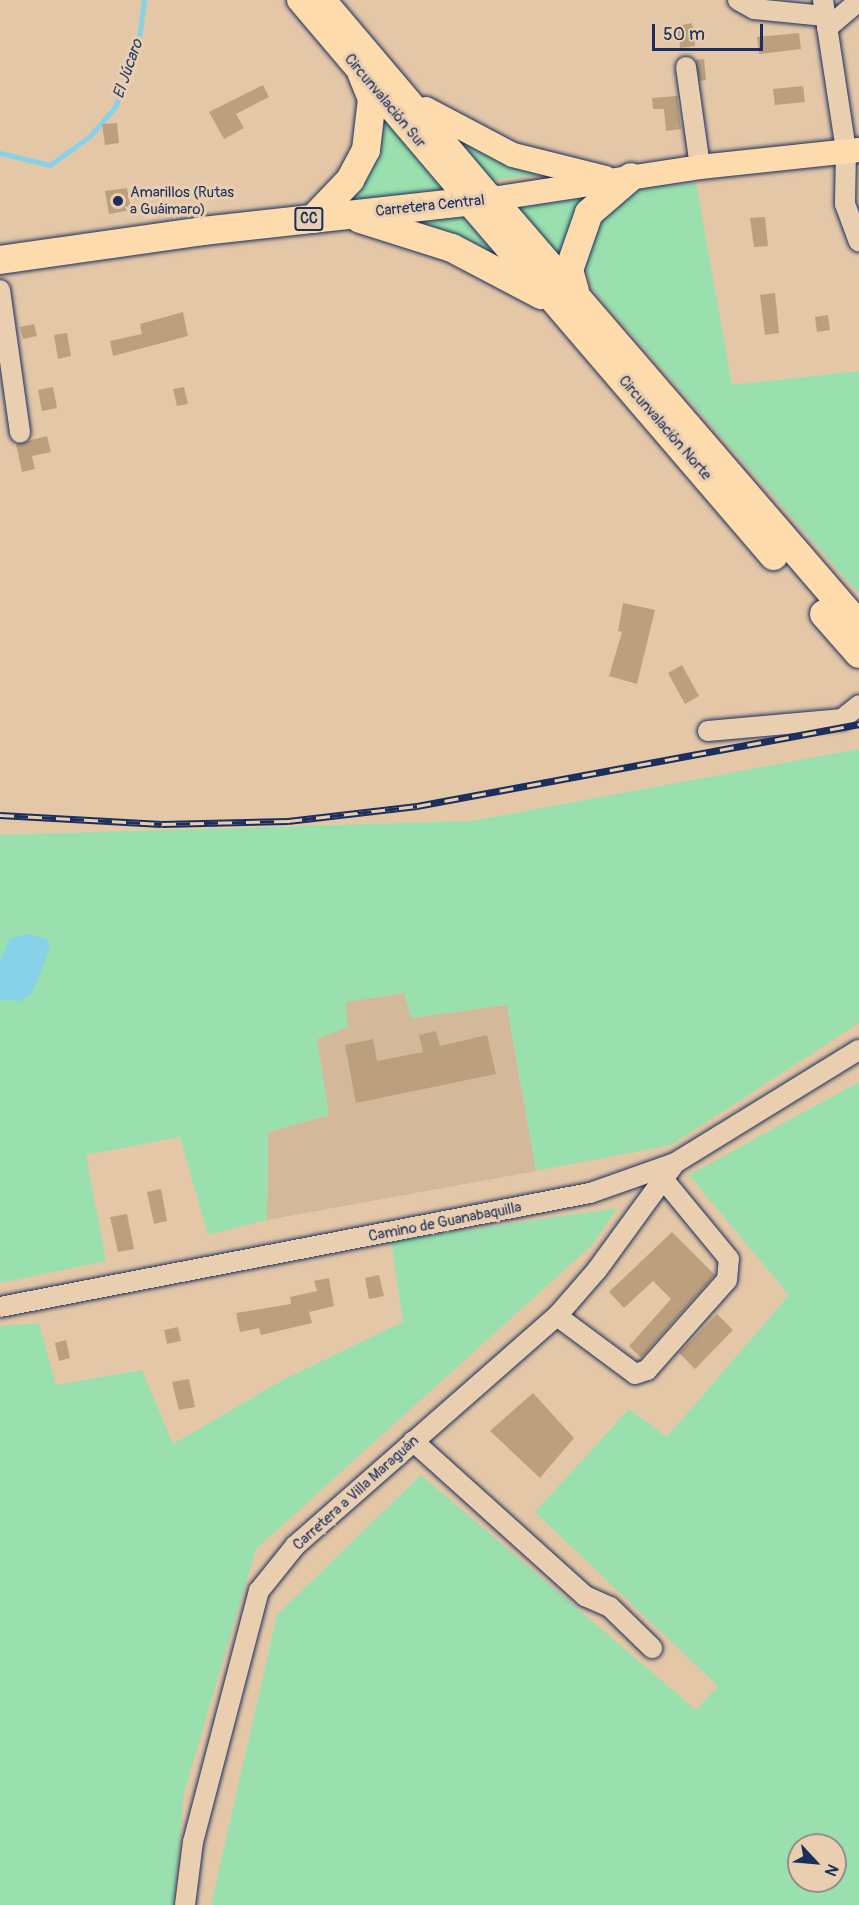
<!DOCTYPE html>
<meta charset="utf-8">
<style>
body{margin:0}
#map{position:relative;width:859px;height:1905px;overflow:hidden;background:#e4c7a7;font-family:Pangolin,sans-serif}
div>[style]{position:absolute}
[style*='--x']{left:calc(var(--x)*1px);top:calc(var(--y)*1px);width:calc(var(--w)*1px);rotate:calc(var(--a)*1deg)}
.built>*{inset:0;background:#d4b89a}
.green>*{inset:0;background:#9ae0ae}
.water>*{inset:0;background:#87d2e8}
.stream>*{height:4.5px;margin:-2.25px;padding:0 2.25px;transform-origin:2.25px;border-radius:2.25px;background:#87d2e8}
.building>*{inset:0;background:#bca07e}
.roads{filter:drop-shadow(0 0 2px #1b2f5e) drop-shadow(0 0 2px #1b2f5e)}
.minor>*{height:20px;margin:-10px;padding:0 10px;transform-origin:10px;border-radius:10px;background:#e9ceb0}
.major>*{height:24px;margin:-12px;padding:0 12px;transform-origin:12px;border-radius:12px;background:#fedbac}
.highway>*{height:28px;margin:-14px;padding:0 14px;transform-origin:14px;border-radius:14px;background:#fedbac}
.rail>*{height:7px;margin-top:-3.5px;transform-origin:0;background:repeating-linear-gradient(90deg,#e9ceb0 0 14px,#1b2f5e 0 28px);box-sizing:border-box;border-block:2px solid #1b2f5e}
.dots>*{width:16px;height:16px;translate:-50% -50%;box-sizing:border-box;border:3px solid #e9ceb0;border-radius:50%}
span{translate:-50% -50%;white-space:nowrap;text-align:center;line-height:1.15;-webkit-text-stroke:6px #e9ceb0;paint-order:stroke}
.shield-label span{padding:2px 4px;background:#e9ceb0;border:2px solid;border-radius:4px;-webkit-text-stroke-width:0}
.shield-label{font-size:14px;color:#1b2f5e;font-weight:700}
.street-label{font-size:15px;color:#1b2f5e}
.poi-label{font-size:15px;color:#1b2f5e}
.left{translate:0 -50%;text-align:left}
.water-label{font-size:16px;color:#263f6c;font-style:italic}
.north{position:absolute;left:787px;top:1833px;width:60px;height:60px;box-sizing:border-box;background:#e9ceb0;border:2px solid #978e8f;border-radius:50%;rotate:116deg;font-size:16px;font-weight:700;line-height:24px;text-align:center;color:#1b2f5e}
.north::after{content:'';display:block;margin:auto;width:21px;height:27px;background:#1b2f5e;clip-path:polygon(50% 0,100% 100%,50% 72%,0 100%)}
.scale{position:absolute;left:652px;top:24px;width:111px;height:27px;box-sizing:border-box;border:3px solid #1b2f5e;border-top:0;padding-left:8px;font-size:18px;line-height:21px;white-space:nowrap;color:#1b2f5e;-webkit-text-stroke:4px #e9ceb0;paint-order:stroke}
</style>
<div id="map">
<div class="built">
<div style="clip-path:polygon(404px 993px,411px 1018px,507px 1005px,536px 1171px,267px 1220px,268px 1132px,329px 1115px,317px 1039px,345px 1002px)"></div>
</div>
<div class="green">
<div style="clip-path:polygon(384px 113px,446px 189px,347px 201px)"></div>
<div style="clip-path:polygon(456px 135px,498px 157px,541px 175px,492px 180px)"></div>
<div style="clip-path:polygon(696px 183px,732px 385px,859px 371px,859px 594px,593px 290px,582px 259px,598px 218px,634px 189px)"></div>
<div style="clip-path:polygon(598px 191px,560px 261px,516px 206px)"></div>
<div style="clip-path:polygon(465px 211px,507px 259px,399px 218px)"></div>
<div style="clip-path:polygon(859px 749px,859px 1023px,671px 1145px,536px 1171px,507px 1005px,411px 1018px,404px 993px,346px 1002px,348px 1027px,317px 1039px,329px 1115px,268px 1132px,267px 1220px,208px 1235px,180px 1137px,86px 1155px,106px 1261px,0 1283px,0 835px,471px 821px)"></div>
<div style="clip-path:polygon(evenodd,859px 1082px,859px 1905px,211px 1905px,277px 1615px,421px 1475px,696px 1710px,718px 1686px,535px 1512px,629px 1409px,667px 1437px,789px 1295px,689px 1175px,859px 1082px,799px 1845px,835px 1845px,835px 1881px,799px 1881px,799px 1845px)"></div>
<div style="clip-path:polygon(617px 1208px,592px 1245px,256px 1549px,184px 1793px,174px 1905px,0 1905px,0 1326px,39px 1323px,56px 1385px,142px 1370px,173px 1444px,283px 1380px,403px 1322px,391px 1241px)"></div>
</div>
<div class="water">
<div style="clip-path:polygon(28px 934px,47px 939px,50px 949px,32px 993px,21px 1001px,0 1000px,0 961px,10px 938px)"></div>
</div>
<div class="stream">
<div style="--x:0;--y:153;--w:51;--a:13.5"></div>
<div style="--x:50;--y:165;--w:49;--a:-35.9"></div>
<div style="--x:90;--y:136;--w:38;--a:-49"></div>
<div style="--x:115;--y:107;--w:64;--a:-69"></div>
<div style="--x:138;--y:47;--w:47;--a:-82.7"></div>
</div>
<div class="building">
<div style="clip-path:polygon(692px 23px,695px 46px,680px 48px,677px 26px)"></div>
<div style="clip-path:polygon(799px 33px,801px 49px,759px 54px,757px 37px)"></div>
<div style="clip-path:polygon(704px 59px,706px 80px,700px 81px,695px 60px)"></div>
<div style="clip-path:polygon(263px 85px,269px 97px,236px 114px,244px 128px,224px 139px,209px 112px)"></div>
<div style="clip-path:polygon(803px 86px,805px 102px,775px 105px,773px 89px)"></div>
<div style="clip-path:polygon(677px 96px,681px 129px,666px 131px,664px 109px,653px 109px,652px 98px)"></div>
<div style="clip-path:polygon(117px 123px,119px 143px,105px 145px,102px 124px)"></div>
<div style="clip-path:polygon(127px 188px,131px 210px,109px 214px,105px 191px)"></div>
<div style="clip-path:polygon(765px 217px,768px 246px,754px 247px,750px 218px)"></div>
<div style="clip-path:polygon(775px 293px,779px 333px,765px 335px,760px 295px)"></div>
<div style="clip-path:polygon(183px 312px,188px 336px,113px 356px,110px 341px,142px 334px,140px 324px)"></div>
<div style="clip-path:polygon(828px 315px,830px 330px,817px 332px,815px 317px)"></div>
<div style="clip-path:polygon(34px 324px,37px 336px,23px 339px,20px 327px)"></div>
<div style="clip-path:polygon(67px 333px,71px 356px,58px 359px,54px 335px)"></div>
<div style="clip-path:polygon(53px 387px,57px 408px,42px 411px,38px 390px)"></div>
<div style="clip-path:polygon(184px 387px,188px 404px,177px 406px,173px 389px)"></div>
<div style="clip-path:polygon(47px 436px,51px 452px,32px 456px,35px 469px,22px 472px,16px 444px)"></div>
<div style="clip-path:polygon(623px 603px,655px 610px,637px 684px,609px 676px,622px 632px,618px 631px)"></div>
<div style="clip-path:polygon(682px 665px,699px 696px,685px 704px,668px 673px)"></div>
<div style="clip-path:polygon(436px 1031px,440px 1046px,487px 1035px,496px 1074px,356px 1103px,345px 1045px,373px 1039px,377px 1061px,423px 1052px,419px 1035px)"></div>
<div style="clip-path:polygon(161px 1189px,167px 1221px,154px 1224px,147px 1192px)"></div>
<div style="clip-path:polygon(127px 1214px,134px 1249px,118px 1252px,110px 1217px)"></div>
<div style="clip-path:polygon(672px 1232px,715px 1275px,641px 1358px,629px 1346px,671px 1299px,653px 1281px,624px 1308px,609px 1292px)"></div>
<div style="clip-path:polygon(379px 1275px,384px 1296px,369px 1299px,365px 1278px)"></div>
<div style="clip-path:polygon(329px 1278px,334px 1306px,309px 1312px,312px 1323px,261px 1335px,259px 1328px,240px 1332px,236px 1313px,291px 1304px,290px 1297px,317px 1291px,314px 1281px)"></div>
<div style="clip-path:polygon(717px 1314px,733px 1330px,695px 1369px,679px 1353px)"></div>
<div style="clip-path:polygon(178px 1327px,181px 1341px,167px 1344px,164px 1330px)"></div>
<div style="clip-path:polygon(66px 1340px,70px 1358px,59px 1361px,55px 1343px)"></div>
<div style="clip-path:polygon(189px 1379px,195px 1407px,179px 1410px,172px 1382px)"></div>
<div style="clip-path:polygon(533px 1393px,574px 1438px,540px 1478px,490px 1431px)"></div>
</div>
<div class="roads">
<div class="minor">
<div style="--x:738;--y:0;--w:18;--a:29"></div>
<div style="--x:754;--y:9;--w:71;--a:5.6"></div>
<div style="--x:823;--y:0;--w:153;--a:81.3"></div>
<div style="--x:846;--y:151;--w:53;--a:91.1"></div>
<div style="--x:845;--y:204;--w:40;--a:69.8"></div>
<div style="--x:827;--y:28;--w:42;--a:-40.2"></div>
<div style="--x:686;--y:67;--w:101;--a:82"></div>
<div style="--x:0;--y:290;--w:144;--a:82"></div>
<div style="--x:708;--y:731;--w:135;--a:-5.1"></div>
<div style="--x:842;--y:719;--w:22;--a:-39"></div>
<div style="--x:0;--y:1307;--w:601;--a:-10.94"></div>
<div style="--x:590;--y:1193;--w:90;--a:-19.4"></div>
<div style="--x:675;--y:1163;--w:216;--a:-31.6"></div>
<div style="--x:557;--y:1316;--w:97;--a:36.6"></div>
<div style="--x:635;--y:1374;--w:13;--a:-18"></div>
<div style="--x:647;--y:1370;--w:120;--a:-48.4"></div>
<div style="--x:727;--y:1280;--w:21;--a:-85"></div>
<div style="--x:729;--y:1259;--w:104;--a:-129.5"></div>
<div style="--x:413;--y:1441;--w:232;--a:42"></div>
<div style="--x:585;--y:1596;--w:27;--a:24"></div>
<div style="--x:610;--y:1607;--w:59;--a:44.3"></div>
<div style="--x:185;--y:1905;--w:64;--a:-82.8"></div>
<div style="--x:193;--y:1842;--w:260;--a:-75.3"></div>
<div style="--x:259;--y:1591;--w:58;--a:-51.3"></div>
<div style="--x:295;--y:1546;--w:349;--a:-41.3"></div>
<div style="--x:557;--y:1316;--w:61;--a:-49"></div>
<div style="--x:597;--y:1270;--w:132;--a:-53.9"></div>
</div>
<div class="major">
<div style="--x:299;--y:0;--w:266;--a:49.7"></div>
<div style="--x:324;--y:0;--w:260;--a:49.8"></div>
<div style="--x:492;--y:199;--w:210;--a:-8.7"></div>
<div style="--x:700;--y:167;--w:160;--a:-6.1"></div>
<div style="--x:426;--y:109;--w:98;--a:27.9"></div>
<div style="--x:513;--y:155;--w:95;--a:14"></div>
</div>
<div class="highway">
<div style="--x:471;--y:203;--w:465;--a:49.4"></div>
<div style="--x:313;--y:219;--w:54;--a:-46.5"></div>
<div style="--x:350;--y:180;--w:34;--a:-62"></div>
<div style="--x:366;--y:150;--w:51;--a:-83.3"></div>
<div style="--x:372;--y:99;--w:27;--a:-112"></div>
<div style="--x:360;--y:219;--w:96;--a:17.5"></div>
<div style="--x:452;--y:248;--w:101;--a:27.8"></div>
<div style="--x:0;--y:260;--w:205;--a:-8.1"></div>
<div style="--x:203;--y:231;--w:291;--a:-6.3"></div>
<div style="--x:492;--y:199;--w:562;--a:49.26"></div>
<div style="--x:575;--y:291;--w:22;--a:-106"></div>
<div style="--x:569;--y:270;--w:60;--a:-70.7"></div>
<div style="--x:589;--y:213;--w:55;--a:-40.6"></div>
<div style="--x:824;--y:614;--w:53;--a:48.8"></div>
</div>
</div>
<div class="rail">
<div style="--x:0;--y:815;--w:162;--a:3.2"></div>
<div style="--x:162;--y:824;--w:126;--a:-1.4"></div>
<div style="--x:288;--y:821;--w:130;--a:-6.6"></div>
<div style="--x:417;--y:806;--w:450;--a:-10.5"></div>
</div>
<div class="dots">
<div style="left:118px;top:201px;background:#1b2f5e"></div>
</div>
<div class="shield-label">
<span style="left:309px;top:219px">CC</span>
</div>
<div class="street-label">
<span style="left:385px;top:101px;rotate:50deg">Circunvalación Sur</span>
<span style="left:430px;top:206px;rotate:-6deg">Carretera Central</span>
<span style="left:665px;top:428px;rotate:49deg">Circunvalación Norte</span>
<span style="left:445px;top:1222px;rotate:-11deg">Camino de Guanabaquilla</span>
<span style="left:356px;top:1493px;rotate:-42deg">Carretera a Villa Maraguán</span>
</div>
<div class="poi-label">
<span class="left" style="left:130px;top:201px">Amarillos (Rutas<br>a Guáimaro)</span>
</div>
<div class="water-label">
<span style="left:128px;top:69px;rotate:-71deg">El Júcaro</span>
</div>
<div class="north">N</div>
<div class="scale">50 m</div>
</div>
